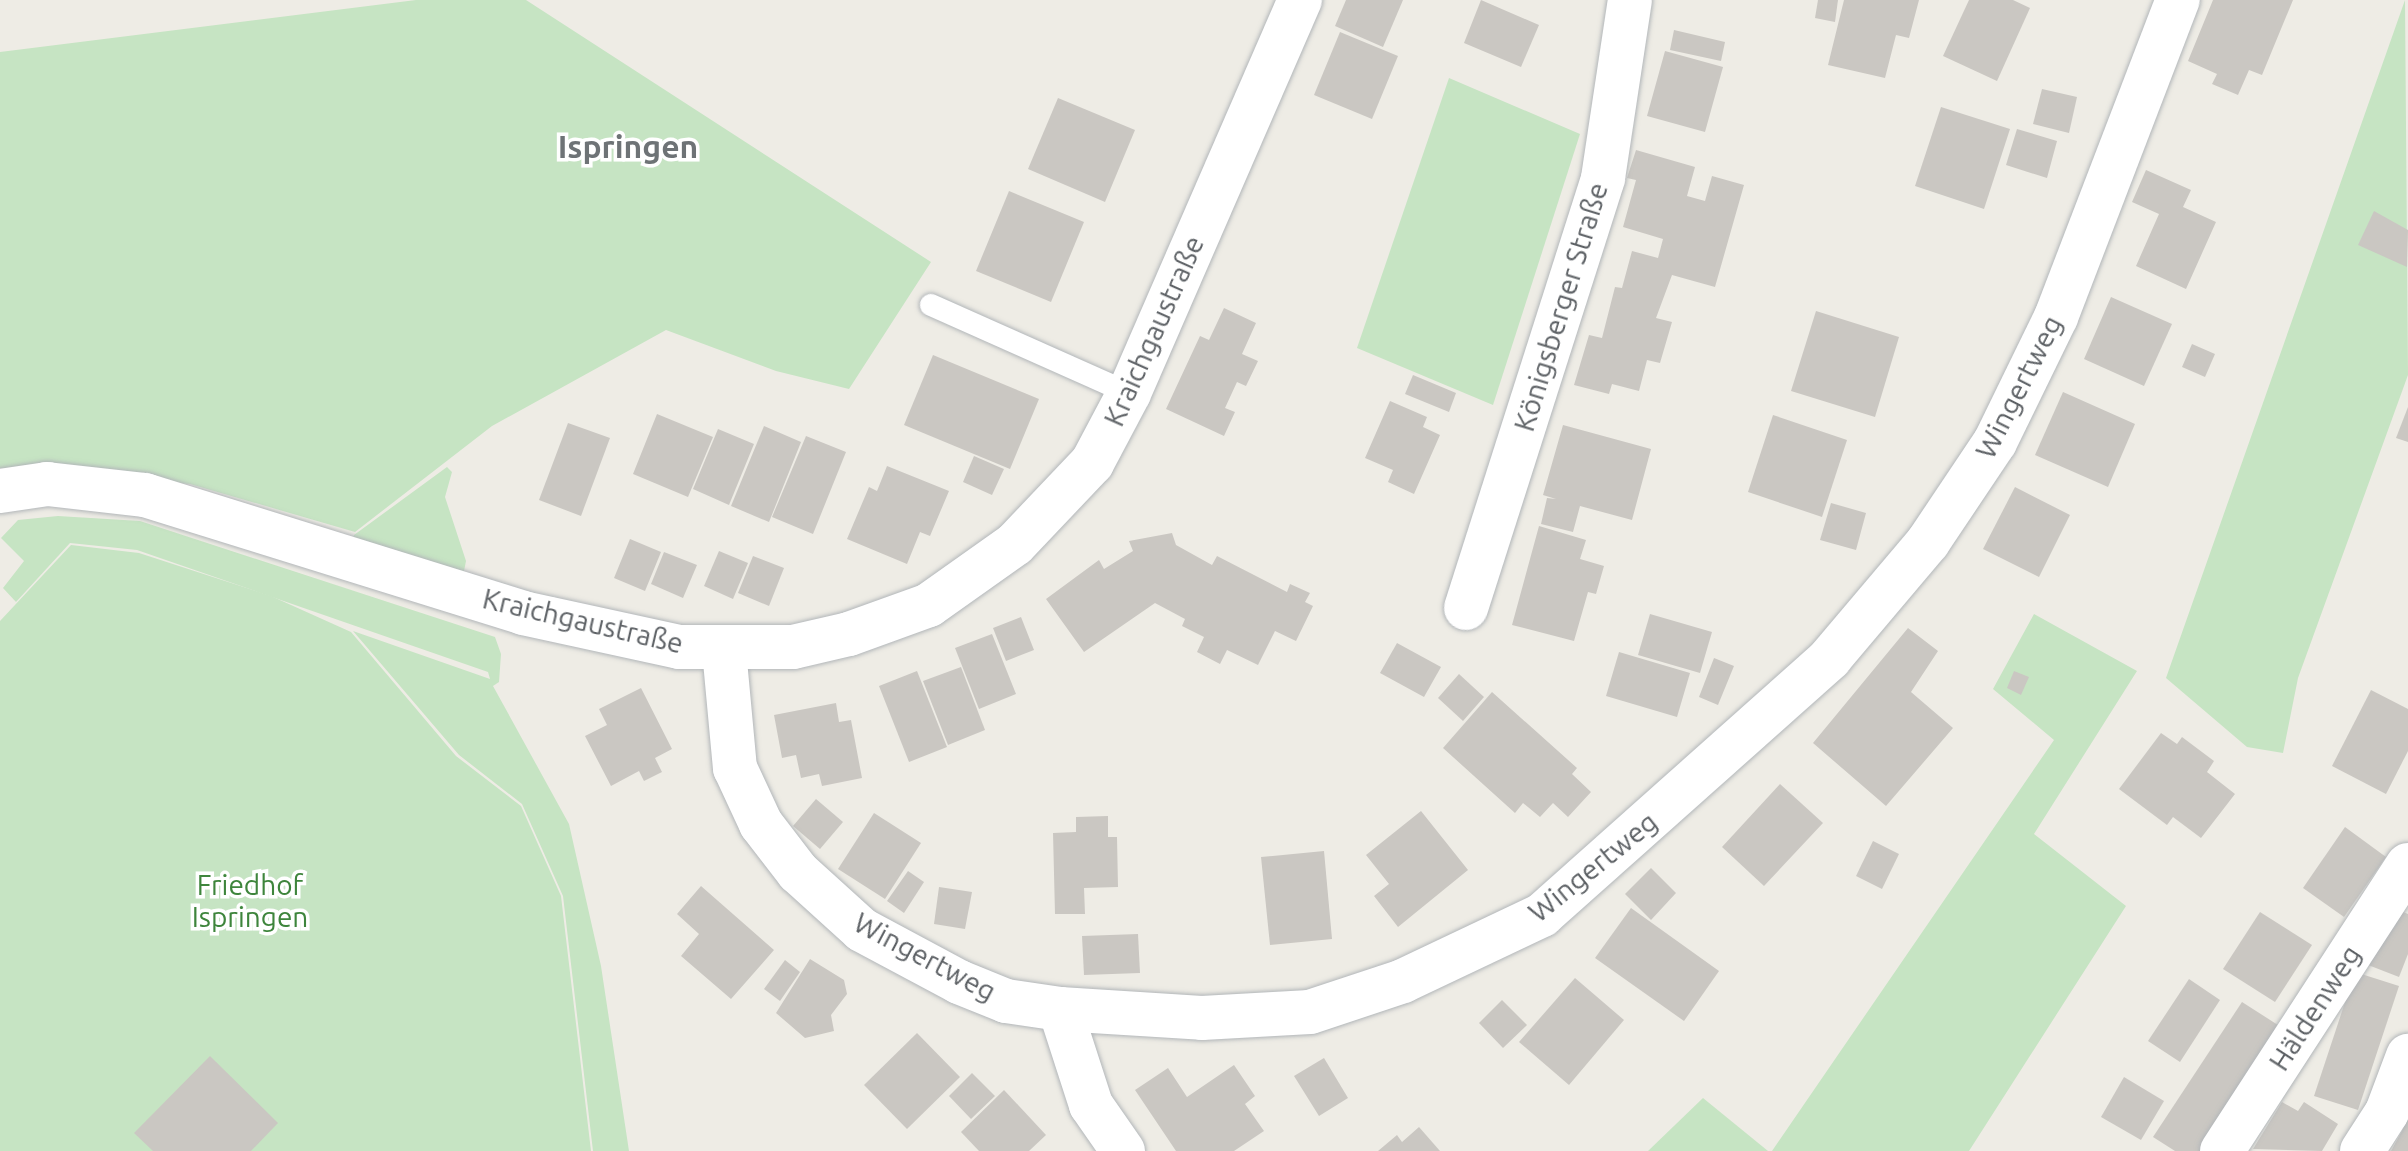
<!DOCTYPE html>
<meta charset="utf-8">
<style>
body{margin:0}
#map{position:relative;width:2408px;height:1151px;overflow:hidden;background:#eeece5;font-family:Ubuntu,sans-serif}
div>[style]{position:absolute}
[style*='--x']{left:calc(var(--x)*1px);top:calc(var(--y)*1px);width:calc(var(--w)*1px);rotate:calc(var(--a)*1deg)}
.green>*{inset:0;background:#c6e4c3}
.building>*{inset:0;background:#cac7c2}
.roads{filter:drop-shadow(0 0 2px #b2b6b9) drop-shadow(0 0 2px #b2b6b9)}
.lane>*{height:22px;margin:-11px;padding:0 11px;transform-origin:11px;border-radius:11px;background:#fff}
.street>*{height:44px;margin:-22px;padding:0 22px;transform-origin:22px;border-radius:22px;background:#fff}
span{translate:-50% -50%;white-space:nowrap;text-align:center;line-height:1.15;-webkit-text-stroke:7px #fff;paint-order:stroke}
.street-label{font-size:28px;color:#5d6165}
.park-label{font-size:28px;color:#3e853c}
.quarter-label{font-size:32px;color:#6e7376;font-weight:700}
</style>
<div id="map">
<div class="green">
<div style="clip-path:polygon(416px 0,526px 0,931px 262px,849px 389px,776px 371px,666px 330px,492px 426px,355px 532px,190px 484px,0 468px,0 52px)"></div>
<div style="clip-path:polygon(2405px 0,2408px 375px,2298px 678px,2283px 753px,2247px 747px,2166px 678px)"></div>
<div style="clip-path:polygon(1449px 78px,1580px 134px,1493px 405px,1357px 348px)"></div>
<div style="clip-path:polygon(447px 467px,452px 472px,445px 497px,466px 561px,463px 576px,353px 542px,354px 535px)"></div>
<div style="clip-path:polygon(58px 516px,140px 521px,495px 637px,501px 654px,499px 682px,493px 686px,569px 824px,601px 966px,629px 1151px,593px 1151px,563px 896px,522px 804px,459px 755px,353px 631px,490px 679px,488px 672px,137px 550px,70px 543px,16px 602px,3px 588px,24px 561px,1px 538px,18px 520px)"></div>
<div style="clip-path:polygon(71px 545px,139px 553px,271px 596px,351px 632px,456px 756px,521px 806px,561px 896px,591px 1151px,0 1151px,0 621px)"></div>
<div style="clip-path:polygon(2034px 614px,2137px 671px,2034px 834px,2126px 906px,1969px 1151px,1772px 1151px,2054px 740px,1993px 689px)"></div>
<div style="clip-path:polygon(1703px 1098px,1768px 1151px,1648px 1151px)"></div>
</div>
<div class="building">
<div style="clip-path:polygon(1346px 0,1403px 0,1383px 47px,1335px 26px)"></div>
<div style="clip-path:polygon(1481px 0,1539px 25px,1521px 67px,1464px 43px)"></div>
<div style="clip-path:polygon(1818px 0,1838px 0,1835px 22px,1815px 18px)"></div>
<div style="clip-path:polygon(1844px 0,1919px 0,1909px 38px,1896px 35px,1885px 78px,1828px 65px)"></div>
<div style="clip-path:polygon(1969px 0,2013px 0,2030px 8px,1997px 81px,1943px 56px)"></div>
<div style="clip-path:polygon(2213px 0,2293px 0,2262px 75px,2249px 70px,2238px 95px,2212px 84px,2217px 74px,2188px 61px)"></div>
<div style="clip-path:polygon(1674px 30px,1725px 42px,1721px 61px,1670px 50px)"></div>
<div style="clip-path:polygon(1340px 32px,1398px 56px,1372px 119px,1314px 95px)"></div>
<div style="clip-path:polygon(1665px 51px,1723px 67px,1705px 132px,1647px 116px)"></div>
<div style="clip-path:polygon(2042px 89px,2077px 97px,2069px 133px,2033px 124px)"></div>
<div style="clip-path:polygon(1058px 98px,1135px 130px,1105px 202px,1028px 169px)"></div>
<div style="clip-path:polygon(1941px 107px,2010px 129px,1984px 209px,1915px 186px)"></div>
<div style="clip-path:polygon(2017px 129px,2057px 141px,2047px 178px,2006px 165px)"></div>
<div style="clip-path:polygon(1636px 150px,1695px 167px,1687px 196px,1705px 201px,1712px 176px,1744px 185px,1715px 287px,1672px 275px,1656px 318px,1672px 322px,1660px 363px,1647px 360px,1639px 391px,1612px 384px,1609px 394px,1574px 385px,1589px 335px,1602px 338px,1615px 287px,1622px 288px,1632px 251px,1658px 258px,1663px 239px,1623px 227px,1636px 180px,1627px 178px)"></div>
<div style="clip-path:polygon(2146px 170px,2191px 190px,2183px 207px,2216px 222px,2186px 289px,2136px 266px,2159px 214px,2132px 202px)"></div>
<div style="clip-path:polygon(1009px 191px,1084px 222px,1051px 302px,976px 271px)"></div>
<div style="clip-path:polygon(2374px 211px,2408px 230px,2407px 267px,2358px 245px)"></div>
<div style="clip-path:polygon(2111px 297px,2172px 324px,2144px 386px,2084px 359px)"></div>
<div style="clip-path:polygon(1224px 308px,1256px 323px,1242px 354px,1258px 361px,1246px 386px,1237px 382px,1225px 408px,1235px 412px,1224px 436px,1166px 409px,1200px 336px,1209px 340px)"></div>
<div style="clip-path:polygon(1816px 311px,1899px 337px,1875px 417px,1791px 391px)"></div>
<div style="clip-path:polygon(2192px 344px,2215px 354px,2205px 377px,2182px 367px)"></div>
<div style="clip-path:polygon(933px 355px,1039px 399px,1010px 469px,904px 425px)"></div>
<div style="clip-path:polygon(1413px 375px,1456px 393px,1449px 412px,1405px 394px)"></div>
<div style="clip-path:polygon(2063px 392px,2135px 424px,2108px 487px,2035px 455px)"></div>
<div style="clip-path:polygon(1390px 401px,1427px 417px,1423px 427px,1440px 435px,1414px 494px,1388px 482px,1393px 470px,1365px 458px)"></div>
<div style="clip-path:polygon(2408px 407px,2408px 442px,2396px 438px)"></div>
<div style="clip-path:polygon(657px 414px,713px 437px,688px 497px,633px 474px)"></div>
<div style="clip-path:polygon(1773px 415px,1847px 440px,1822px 517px,1748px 492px)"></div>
<div style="clip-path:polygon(568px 423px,610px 438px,581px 516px,539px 500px)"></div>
<div style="clip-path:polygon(1563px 425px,1651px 449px,1632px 520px,1580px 506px,1573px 532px,1541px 524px,1547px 498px,1556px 499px,1543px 495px)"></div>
<div style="clip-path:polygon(764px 426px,801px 442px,769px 522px,731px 506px)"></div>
<div style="clip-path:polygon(718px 429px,754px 444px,729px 505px,693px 489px)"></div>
<div style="clip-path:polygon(806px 436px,846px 452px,813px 534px,772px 517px)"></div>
<div style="clip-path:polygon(974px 456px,1004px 469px,992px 495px,963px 482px)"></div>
<div style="clip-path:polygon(887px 466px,949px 491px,930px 536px,920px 532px,907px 564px,847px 539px,869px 487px,877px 491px)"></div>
<div style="clip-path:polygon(2015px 487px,2070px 515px,2039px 577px,1983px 549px)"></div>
<div style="clip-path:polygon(1831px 503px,1866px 513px,1856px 550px,1820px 540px)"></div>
<div style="clip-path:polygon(1539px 526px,1586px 540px,1580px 559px,1604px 566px,1596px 594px,1588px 592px,1574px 641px,1512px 625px)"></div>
<div style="clip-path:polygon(1172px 533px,1176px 545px,1212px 565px,1217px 556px,1287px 592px,1290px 584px,1310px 593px,1305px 602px,1313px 606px,1296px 641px,1275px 631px,1258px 665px,1227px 650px,1220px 664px,1197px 652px,1204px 637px,1182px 626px,1185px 619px,1155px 603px,1084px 652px,1046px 599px,1099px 560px,1104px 569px,1133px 551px,1129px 541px)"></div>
<div style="clip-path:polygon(630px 539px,661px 552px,645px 591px,614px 578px)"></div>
<div style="clip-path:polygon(719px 551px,748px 563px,733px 599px,704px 586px)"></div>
<div style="clip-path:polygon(664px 552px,697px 565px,683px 598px,651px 584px)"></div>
<div style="clip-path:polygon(753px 556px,784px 568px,769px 606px,738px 593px)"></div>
<div style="clip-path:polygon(1650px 614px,1712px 632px,1700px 673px,1638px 655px)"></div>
<div style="clip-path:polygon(1021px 617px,1034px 650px,1006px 661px,993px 628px)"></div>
<div style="clip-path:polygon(1908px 628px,1938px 651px,1911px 692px,1953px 728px,1886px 806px,1813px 743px)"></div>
<div style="clip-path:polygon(992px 634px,1016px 694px,979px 709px,955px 648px)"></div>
<div style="clip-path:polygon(1397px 643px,1441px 667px,1424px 697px,1380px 673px)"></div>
<div style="clip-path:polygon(1619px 652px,1690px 673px,1677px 717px,1606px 696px)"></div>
<div style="clip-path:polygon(1714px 658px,1734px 666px,1718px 705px,1699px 697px)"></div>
<div style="clip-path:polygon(961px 667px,985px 730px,948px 745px,923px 681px)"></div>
<div style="clip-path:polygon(917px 671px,947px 747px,909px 762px,879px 686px)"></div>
<div style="clip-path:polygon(2014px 671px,2029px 677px,2021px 695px,2007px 688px)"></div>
<div style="clip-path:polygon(1459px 674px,1484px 697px,1463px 721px,1438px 698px)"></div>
<div style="clip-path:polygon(641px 688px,672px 749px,655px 758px,662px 772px,644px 781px,639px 771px,611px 786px,585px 736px,607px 725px,599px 709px)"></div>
<div style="clip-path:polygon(2371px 690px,2408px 709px,2408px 751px,2386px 794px,2332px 766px)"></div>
<div style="clip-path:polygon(1492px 692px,1577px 768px,1572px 774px,1591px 792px,1568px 817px,1553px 803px,1540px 817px,1523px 803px,1515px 813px,1443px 748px)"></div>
<div style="clip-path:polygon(836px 703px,839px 722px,851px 720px,862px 778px,822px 786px,819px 774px,801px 778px,796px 755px,782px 758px,774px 715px)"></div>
<div style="clip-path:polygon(2161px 733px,2177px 744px,2182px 737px,2214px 761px,2207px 772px,2235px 794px,2201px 838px,2173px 817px,2167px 825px,2119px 789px)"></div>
<div style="clip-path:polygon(1780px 784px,1823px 823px,1764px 886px,1722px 847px)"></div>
<div style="clip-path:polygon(816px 799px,843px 822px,820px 849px,793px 826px)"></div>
<div style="clip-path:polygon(1421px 811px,1468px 870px,1398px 927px,1374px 896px,1389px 884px,1366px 855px)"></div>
<div style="clip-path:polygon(874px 813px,921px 843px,885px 899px,838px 869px)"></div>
<div style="clip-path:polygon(1108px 816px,1108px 837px,1117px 837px,1118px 887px,1084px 888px,1085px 914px,1055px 914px,1053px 833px,1076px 832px,1076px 817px)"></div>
<div style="clip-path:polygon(2345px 827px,2386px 857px,2344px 917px,2303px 888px)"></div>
<div style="clip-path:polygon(1873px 841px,1899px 854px,1882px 889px,1856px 876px)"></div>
<div style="clip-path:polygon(1324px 851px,1332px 939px,1270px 945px,1261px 857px)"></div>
<div style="clip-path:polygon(1651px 868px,1676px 893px,1651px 920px,1625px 894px)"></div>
<div style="clip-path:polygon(908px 871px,924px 882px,904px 913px,887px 901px)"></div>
<div style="clip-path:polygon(701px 886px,774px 950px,731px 999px,681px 956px,699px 934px,677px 914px)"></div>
<div style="clip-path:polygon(939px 887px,972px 892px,965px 929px,934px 924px)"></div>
<div style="clip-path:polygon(2386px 905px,2408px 914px,2408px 954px,2399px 977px,2363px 963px)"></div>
<div style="clip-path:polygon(1631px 908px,1719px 971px,1684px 1021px,1595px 958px)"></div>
<div style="clip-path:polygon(2260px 912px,2312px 945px,2275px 1002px,2223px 969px)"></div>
<div style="clip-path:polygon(1138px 934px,1140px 973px,1084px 975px,1082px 936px)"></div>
<div style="clip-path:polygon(810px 959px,844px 980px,847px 994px,831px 1015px,834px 1031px,805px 1038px,776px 1013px)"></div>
<div style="clip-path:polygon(785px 960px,800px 972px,780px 1001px,764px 989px)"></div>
<div style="clip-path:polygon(2355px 972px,2399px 986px,2358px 1110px,2314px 1096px)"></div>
<div style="clip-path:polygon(1575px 978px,1624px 1020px,1569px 1085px,1519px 1042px)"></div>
<div style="clip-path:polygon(2189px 979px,2220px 1000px,2180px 1062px,2148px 1041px)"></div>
<div style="clip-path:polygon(1502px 1000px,1527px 1025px,1503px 1048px,1479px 1023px)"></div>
<div style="clip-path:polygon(2242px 1002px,2292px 1034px,2215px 1151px,2175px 1151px,2153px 1137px)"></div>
<div style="clip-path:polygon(917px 1033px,960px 1077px,907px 1129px,864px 1085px)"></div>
<div style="clip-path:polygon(210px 1056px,278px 1123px,251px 1151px,153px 1151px,134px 1133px)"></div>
<div style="clip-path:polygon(1324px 1058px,1348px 1098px,1319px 1116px,1294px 1076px)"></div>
<div style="clip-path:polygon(1234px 1065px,1255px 1096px,1245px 1104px,1264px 1131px,1234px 1151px,1176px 1151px,1135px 1090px,1168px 1068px,1187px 1097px)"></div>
<div style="clip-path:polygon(972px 1073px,995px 1096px,971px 1119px,949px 1096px)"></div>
<div style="clip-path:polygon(2124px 1077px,2164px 1101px,2141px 1140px,2101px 1117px)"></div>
<div style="clip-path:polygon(1004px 1090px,1046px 1135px,1029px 1151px,979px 1151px,961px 1132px)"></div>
<div style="clip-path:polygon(2282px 1102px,2298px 1111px,2304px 1102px,2338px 1124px,2322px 1151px,2253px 1149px)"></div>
<div style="clip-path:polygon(2408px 1116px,2408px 1151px,2391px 1151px,2402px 1131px)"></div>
<div style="clip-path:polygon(1419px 1127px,1440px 1151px,1378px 1151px,1397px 1135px,1402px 1142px)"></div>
</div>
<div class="roads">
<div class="lane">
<div style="--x:931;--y:305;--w:217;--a:24"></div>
</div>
<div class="street">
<div style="--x:0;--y:491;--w:48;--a:-8.5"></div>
<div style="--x:47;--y:484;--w:99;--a:6.4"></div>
<div style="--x:145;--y:495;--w:396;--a:17.3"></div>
<div style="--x:523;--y:613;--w:160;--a:12.3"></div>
<div style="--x:679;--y:647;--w:114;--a:0"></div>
<div style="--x:793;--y:647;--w:57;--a:-13.1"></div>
<div style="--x:849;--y:634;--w:85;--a:-19.9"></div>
<div style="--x:929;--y:605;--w:105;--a:-35.3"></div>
<div style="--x:1015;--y:544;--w:112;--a:-46.5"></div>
<div style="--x:1092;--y:463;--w:79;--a:-62.1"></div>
<div style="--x:1129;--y:393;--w:429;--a:-66.5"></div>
<div style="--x:1466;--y:608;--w:451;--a:-72.3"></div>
<div style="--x:1603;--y:178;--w:180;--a:-81.4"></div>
<div style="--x:724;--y:650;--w:119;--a:84.7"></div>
<div style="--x:735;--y:768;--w:62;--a:65.1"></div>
<div style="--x:761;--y:824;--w:61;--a:52.4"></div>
<div style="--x:798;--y:872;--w:86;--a:42.2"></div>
<div style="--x:862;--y:930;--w:110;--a:28.2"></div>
<div style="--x:959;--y:982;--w:51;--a:22"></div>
<div style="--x:1006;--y:1001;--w:55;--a:8.4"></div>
<div style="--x:1060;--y:1009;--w:142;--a:3.6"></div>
<div style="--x:1202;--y:1018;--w:108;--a:-3.2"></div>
<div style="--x:1310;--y:1012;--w:98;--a:-18.4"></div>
<div style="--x:1403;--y:981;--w:154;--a:-25.4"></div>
<div style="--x:1542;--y:915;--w:386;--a:-41.7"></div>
<div style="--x:1830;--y:658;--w:152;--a:-49.8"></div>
<div style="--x:1928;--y:542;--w:120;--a:-56.2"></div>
<div style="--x:1995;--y:442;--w:139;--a:-64"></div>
<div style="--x:2056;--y:317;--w:340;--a:-69"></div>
<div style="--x:1060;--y:1009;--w:101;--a:72.1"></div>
<div style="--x:1091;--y:1105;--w:56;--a:55.2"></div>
<div style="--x:2222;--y:1151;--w:341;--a:-57"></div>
<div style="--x:2362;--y:1151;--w:46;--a:-57.3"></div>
<div style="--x:2387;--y:1112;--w:60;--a:-69.4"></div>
</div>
</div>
<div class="street-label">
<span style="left:1561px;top:307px;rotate:-73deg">Königsberger Straße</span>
<span style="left:1154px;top:331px;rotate:-66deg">Kraichgaustraße</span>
<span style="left:2019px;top:387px;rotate:-63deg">Wingertweg</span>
<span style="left:583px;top:621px;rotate:13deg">Kraichgaustraße</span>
<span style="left:1593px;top:867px;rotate:-39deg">Wingertweg</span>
<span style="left:925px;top:957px;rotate:28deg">Wingertweg</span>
<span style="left:2315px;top:1008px;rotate:-57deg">Häldenweg</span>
</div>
<div class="park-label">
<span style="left:250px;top:901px">Friedhof<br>Ispringen</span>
</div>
<div class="quarter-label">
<span style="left:628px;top:146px">Ispringen</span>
</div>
</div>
